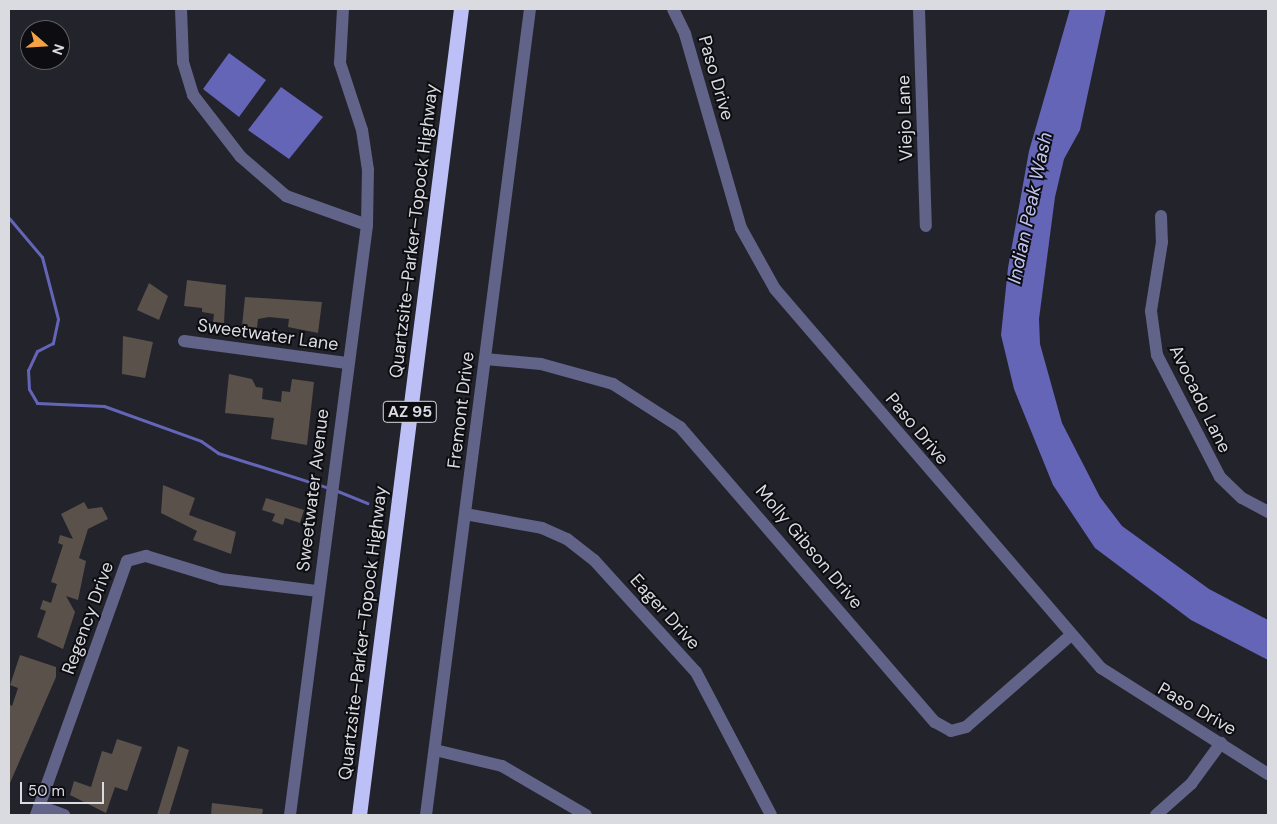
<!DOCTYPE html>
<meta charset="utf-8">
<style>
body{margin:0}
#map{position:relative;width:1277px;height:824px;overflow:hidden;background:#23232c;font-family:"DM Sans",sans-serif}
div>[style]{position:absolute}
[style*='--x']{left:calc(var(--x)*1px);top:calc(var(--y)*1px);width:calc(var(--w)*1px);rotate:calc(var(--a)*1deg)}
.water>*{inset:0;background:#6465b7}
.stream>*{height:3px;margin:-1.5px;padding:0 1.5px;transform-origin:1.5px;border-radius:1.5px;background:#6465b7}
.building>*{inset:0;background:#5a524a}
.minor>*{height:12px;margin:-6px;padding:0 6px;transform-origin:6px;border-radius:6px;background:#616488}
.highway>*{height:15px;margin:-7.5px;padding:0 7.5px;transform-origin:7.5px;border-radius:7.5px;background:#bcc0f6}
span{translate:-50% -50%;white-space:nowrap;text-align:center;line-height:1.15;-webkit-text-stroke:4px #0d0d11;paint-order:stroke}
.shield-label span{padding:1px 4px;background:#0d0d11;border:1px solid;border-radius:4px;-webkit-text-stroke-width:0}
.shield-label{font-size:16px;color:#dadbe0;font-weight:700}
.street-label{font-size:18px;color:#dadbe0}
.water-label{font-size:19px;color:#c0c4f1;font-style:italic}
.frame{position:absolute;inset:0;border:10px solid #dadbe0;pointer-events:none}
.north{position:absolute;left:20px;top:20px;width:50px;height:50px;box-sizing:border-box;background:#0d0d11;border:1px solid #5f5f64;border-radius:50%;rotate:109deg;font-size:14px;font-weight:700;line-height:20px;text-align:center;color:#dadbe0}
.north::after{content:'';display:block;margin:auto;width:18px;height:22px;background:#f5a246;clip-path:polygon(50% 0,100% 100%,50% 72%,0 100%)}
.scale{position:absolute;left:20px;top:782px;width:84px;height:22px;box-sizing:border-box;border:2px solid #dadbe0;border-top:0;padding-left:6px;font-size:15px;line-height:18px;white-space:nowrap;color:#dadbe0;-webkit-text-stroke:4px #0d0d11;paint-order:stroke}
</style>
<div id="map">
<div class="water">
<div style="clip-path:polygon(1070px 9px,1106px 9px,1080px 130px,1064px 159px,1055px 197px,1039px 319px,1040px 344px,1062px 423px,1100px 497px,1122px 526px,1209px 589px,1268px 620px,1268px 660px,1191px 620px,1095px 548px,1053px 485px,1014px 389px,1001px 335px,1008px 268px,1029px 151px)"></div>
<div style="clip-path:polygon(229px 53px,266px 80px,239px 117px,203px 89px)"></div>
<div style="clip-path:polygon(281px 87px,323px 117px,289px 159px,248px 130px)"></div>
</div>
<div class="stream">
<div style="--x:9;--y:218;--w:51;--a:49.8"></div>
<div style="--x:42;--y:257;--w:64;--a:75.5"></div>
<div style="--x:58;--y:319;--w:25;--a:102"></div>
<div style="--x:53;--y:343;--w:18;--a:153"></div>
<div style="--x:37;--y:351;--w:21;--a:115"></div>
<div style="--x:28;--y:370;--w:19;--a:87"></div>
<div style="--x:29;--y:389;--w:16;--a:60"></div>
<div style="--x:37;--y:403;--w:67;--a:2.6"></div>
<div style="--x:104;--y:406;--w:103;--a:19.8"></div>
<div style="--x:201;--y:441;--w:21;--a:35"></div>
<div style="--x:218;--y:453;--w:116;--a:17.5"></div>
<div style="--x:335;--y:490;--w:35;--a:22"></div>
</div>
<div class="building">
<div style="clip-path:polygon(187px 280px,226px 285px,224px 323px,213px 322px,214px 314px,202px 312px,202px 308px,184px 306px)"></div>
<div style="clip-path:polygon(149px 283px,168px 296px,159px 320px,137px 310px)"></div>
<div style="clip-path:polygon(245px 297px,322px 302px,318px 333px,288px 327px,289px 319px,269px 317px,258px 319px,257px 328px,242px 326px)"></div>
<div style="clip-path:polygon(123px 336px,153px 342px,145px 378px,122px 374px)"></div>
<div style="clip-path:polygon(229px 374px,252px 379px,256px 387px,263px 388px,262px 399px,281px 402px,282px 391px,290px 392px,292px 379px,314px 382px,307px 445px,271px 439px,274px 418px,225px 413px)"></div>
<div style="clip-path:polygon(163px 485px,195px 498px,189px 515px,236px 532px,231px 554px,193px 540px,197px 531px,161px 513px)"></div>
<div style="clip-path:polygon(266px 498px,304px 510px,300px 523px,285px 518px,283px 525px,272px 521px,275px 514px,262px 510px)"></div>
<div style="clip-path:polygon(84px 502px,88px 509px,102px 507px,108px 519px,88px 529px,79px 558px,86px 561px,78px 600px,66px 596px,75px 612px,63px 649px,37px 637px,46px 611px,40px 609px,43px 600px,51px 603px,57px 584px,51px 582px,63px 545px,58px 543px,60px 535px,73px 539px,61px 514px)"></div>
<div style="clip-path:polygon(20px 655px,56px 667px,56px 677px,10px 783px,9px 704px,12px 706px,18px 688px,10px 685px)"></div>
<div style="clip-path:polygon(117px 739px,142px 747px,127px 791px,115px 787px,106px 813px,70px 795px,74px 781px,91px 787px,102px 751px,112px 754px)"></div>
<div style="clip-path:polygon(178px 746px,189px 750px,169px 815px,157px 815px)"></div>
<div style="clip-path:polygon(212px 803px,263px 809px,262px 815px,211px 815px)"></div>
</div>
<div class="minor">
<div style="--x:181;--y:9;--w:53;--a:87.8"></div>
<div style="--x:183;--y:62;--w:34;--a:73"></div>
<div style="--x:193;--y:95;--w:78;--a:52.3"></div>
<div style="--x:241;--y:157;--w:60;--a:40.9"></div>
<div style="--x:286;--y:196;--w:86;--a:19.7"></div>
<div style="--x:673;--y:9;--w:28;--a:64"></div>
<div style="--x:685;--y:34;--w:202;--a:73.9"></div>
<div style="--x:741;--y:228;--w:70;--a:60.9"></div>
<div style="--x:775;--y:289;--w:500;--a:49.3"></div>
<div style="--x:1101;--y:668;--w:198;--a:32.4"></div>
<div style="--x:919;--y:9;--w:217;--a:88.2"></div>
<div style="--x:1161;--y:216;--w:26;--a:88"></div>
<div style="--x:1162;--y:242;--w:70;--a:99.1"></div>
<div style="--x:1151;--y:311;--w:44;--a:82.2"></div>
<div style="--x:1157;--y:355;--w:137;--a:62.7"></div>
<div style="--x:1220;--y:477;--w:30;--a:44"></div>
<div style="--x:1242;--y:498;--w:30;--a:28"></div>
<div style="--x:184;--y:341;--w:164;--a:7.7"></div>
<div style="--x:485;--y:359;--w:56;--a:5.1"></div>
<div style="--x:541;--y:364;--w:75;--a:15.5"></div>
<div style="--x:613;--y:384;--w:80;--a:32.7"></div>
<div style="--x:680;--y:427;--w:390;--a:49.2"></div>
<div style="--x:935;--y:722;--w:18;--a:29"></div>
<div style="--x:951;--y:731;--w:16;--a:-15"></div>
<div style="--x:966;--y:727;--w:138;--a:-41.2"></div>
<div style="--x:465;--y:514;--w:78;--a:10.3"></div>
<div style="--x:542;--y:528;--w:27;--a:24"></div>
<div style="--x:567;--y:539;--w:34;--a:38"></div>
<div style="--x:594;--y:560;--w:151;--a:47.7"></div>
<div style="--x:696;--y:672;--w:161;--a:62.3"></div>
<div style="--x:435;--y:750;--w:69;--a:13.4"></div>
<div style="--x:502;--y:766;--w:97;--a:30.3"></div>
<div style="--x:39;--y:806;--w:27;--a:20"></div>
<div style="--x:36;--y:815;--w:270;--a:-70.3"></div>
<div style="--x:127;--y:561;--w:20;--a:-15"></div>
<div style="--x:146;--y:556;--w:78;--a:17"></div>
<div style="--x:221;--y:579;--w:98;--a:7.1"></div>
<div style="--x:290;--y:815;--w:595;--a:-82.56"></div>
<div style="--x:367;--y:225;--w:55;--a:-89"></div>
<div style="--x:368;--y:170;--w:40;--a:-98.5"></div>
<div style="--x:362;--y:130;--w:71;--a:-108.2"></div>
<div style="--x:340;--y:63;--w:54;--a:-86.8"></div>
<div style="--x:426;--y:815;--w:813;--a:-82.65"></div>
<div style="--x:1156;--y:815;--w:47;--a:-41.5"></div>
<div style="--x:1191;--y:784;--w:51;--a:-53.8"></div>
</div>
<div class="highway">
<div style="--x:359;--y:815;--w:812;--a:-82.79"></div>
</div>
<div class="shield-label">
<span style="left:410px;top:412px">AZ 95</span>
</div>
<div class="street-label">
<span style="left:716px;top:78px;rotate:74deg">Paso Drive</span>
<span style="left:905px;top:118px;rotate:-92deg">Viejo Lane</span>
<span style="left:414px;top:231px;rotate:-83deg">Quartzsite–Parker–Topock Highway</span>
<span style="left:268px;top:335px;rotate:8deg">Sweetwater Lane</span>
<span style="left:1200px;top:399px;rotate:64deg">Avocado Lane</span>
<span style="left:461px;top:410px;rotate:-83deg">Fremont Drive</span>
<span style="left:917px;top:429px;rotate:50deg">Paso Drive</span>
<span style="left:313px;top:490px;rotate:-83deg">Sweetwater Avenue</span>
<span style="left:809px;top:547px;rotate:50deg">Molly Gibson Drive</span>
<span style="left:665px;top:612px;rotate:48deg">Eager Drive</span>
<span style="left:88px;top:618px;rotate:-70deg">Regency Drive</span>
<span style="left:363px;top:633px;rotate:-83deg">Quartzsite–Parker–Topock Highway</span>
<span style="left:1197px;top:709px;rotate:30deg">Paso Drive</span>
</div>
<div class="water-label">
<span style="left:1030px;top:208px;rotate:-78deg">Indian Peak Wash</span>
</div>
<div class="frame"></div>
<div class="north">N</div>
<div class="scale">50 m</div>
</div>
